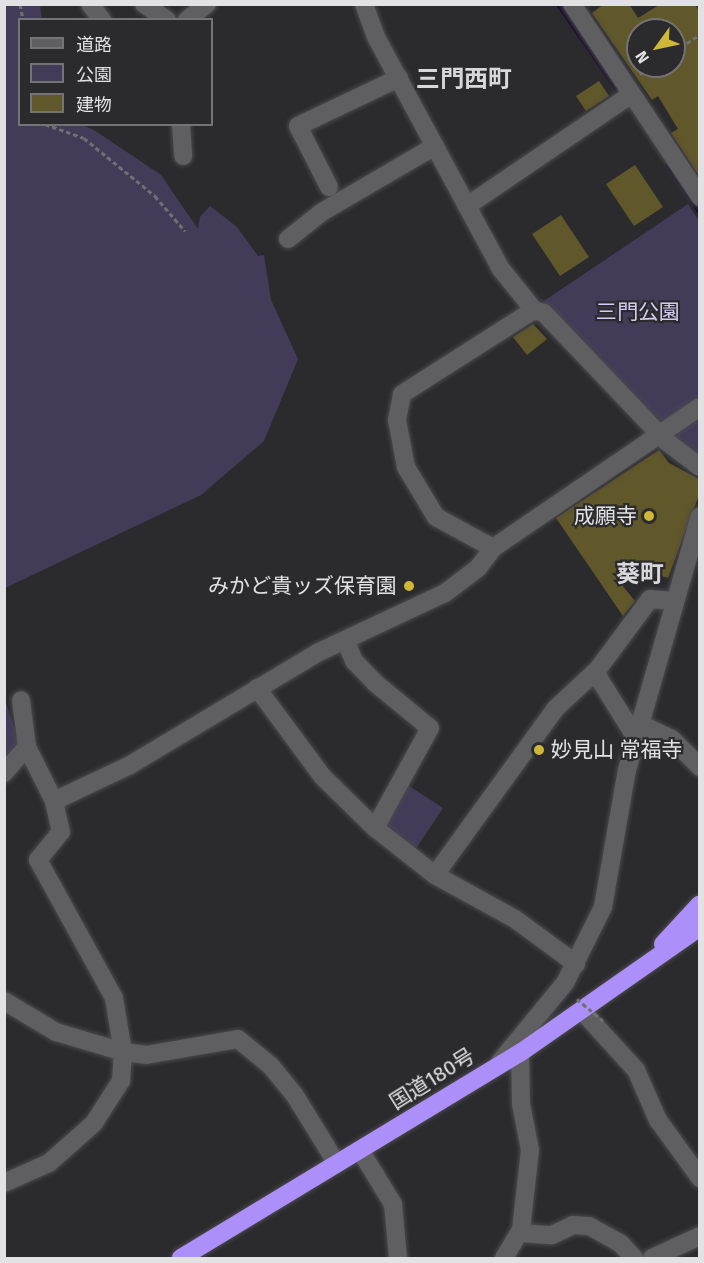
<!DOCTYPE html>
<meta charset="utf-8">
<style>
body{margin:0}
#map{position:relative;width:704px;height:1263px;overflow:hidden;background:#2b2b2e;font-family:"Fira Sans","Noto Sans JP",sans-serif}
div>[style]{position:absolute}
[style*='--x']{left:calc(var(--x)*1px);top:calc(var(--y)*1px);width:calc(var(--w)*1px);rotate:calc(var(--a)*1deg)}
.green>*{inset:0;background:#433c59}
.stream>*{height:5px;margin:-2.5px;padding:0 2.5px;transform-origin:2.5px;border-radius:2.5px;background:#180c2e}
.building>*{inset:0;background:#60572a}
.path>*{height:3px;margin-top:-1.5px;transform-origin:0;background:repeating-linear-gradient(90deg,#707072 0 4.5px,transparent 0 7.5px)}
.roads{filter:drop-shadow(0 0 2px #4a494c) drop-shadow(0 0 2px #4a494c)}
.minor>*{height:18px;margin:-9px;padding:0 9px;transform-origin:9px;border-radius:9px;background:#5f5e61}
.highway>*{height:18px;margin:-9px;padding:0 9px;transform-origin:9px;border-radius:9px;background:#ad8ff9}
.path-bridge>*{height:3px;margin-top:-1.5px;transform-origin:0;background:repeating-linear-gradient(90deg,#707072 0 4.5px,transparent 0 7.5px)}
.dots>*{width:16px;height:16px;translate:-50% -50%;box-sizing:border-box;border:3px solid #2b2b2e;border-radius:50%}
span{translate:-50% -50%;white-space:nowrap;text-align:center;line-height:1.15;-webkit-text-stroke:4.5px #2b2b2e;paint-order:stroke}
.park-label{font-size:21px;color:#d4cbf4}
.poi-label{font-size:21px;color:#e2e2e4}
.right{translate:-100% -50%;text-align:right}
.left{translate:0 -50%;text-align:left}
.street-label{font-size:21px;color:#e2e2e4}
.quarter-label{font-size:24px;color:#d8d7db;font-weight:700}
.frame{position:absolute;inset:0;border:6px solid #e2e2e4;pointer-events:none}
.legend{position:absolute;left:18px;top:18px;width:195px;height:108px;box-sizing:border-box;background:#2b2b2e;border:2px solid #747477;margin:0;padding:8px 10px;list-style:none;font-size:18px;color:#e2e2e4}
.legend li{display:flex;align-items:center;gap:12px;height:30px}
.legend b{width:30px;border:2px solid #747477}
.north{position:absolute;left:626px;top:18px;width:60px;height:60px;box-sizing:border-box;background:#2b2b2e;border:2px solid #747477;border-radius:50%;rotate:237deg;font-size:16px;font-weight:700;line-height:24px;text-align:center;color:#e2e2e4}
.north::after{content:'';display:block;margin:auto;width:21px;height:27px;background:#cfb837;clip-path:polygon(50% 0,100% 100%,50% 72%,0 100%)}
</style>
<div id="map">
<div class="green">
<div style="clip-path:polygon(4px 5px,40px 5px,42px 19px,20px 20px,20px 124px,82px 125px,94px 130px,161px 175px,198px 229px,200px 217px,210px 206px,237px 227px,258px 256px,264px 255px,271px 300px,298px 359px,264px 441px,201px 495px,5px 588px)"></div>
<div style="clip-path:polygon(688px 204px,699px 221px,699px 397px,664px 424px,541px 303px)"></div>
<div style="clip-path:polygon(699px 416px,699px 462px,669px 439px)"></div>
<div style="clip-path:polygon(4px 697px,19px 742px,5px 758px,4px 758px)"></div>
<div style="clip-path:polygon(406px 784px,443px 808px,413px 853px,381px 825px)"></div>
</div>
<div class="stream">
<div style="--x:558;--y:4;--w:106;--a:55.4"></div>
<div style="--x:667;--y:164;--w:59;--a:56"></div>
</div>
<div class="building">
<div style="clip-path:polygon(evenodd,604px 4px,629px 4px,638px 18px,659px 5px,695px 4px,699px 11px,699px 176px,671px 133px,678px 129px,658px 96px,652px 100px,592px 13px,604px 4px,638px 30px,674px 30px,674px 66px,638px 66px,638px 30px)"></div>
<div style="clip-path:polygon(599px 81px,609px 96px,586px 111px,576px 96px)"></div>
<div style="clip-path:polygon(635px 165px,663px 207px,634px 226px,606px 184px)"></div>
<div style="clip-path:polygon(561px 215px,589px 257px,560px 276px,532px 234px)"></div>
<div style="clip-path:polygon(533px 324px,547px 339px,527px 355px,513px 337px)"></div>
<div style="clip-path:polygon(659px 450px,669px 463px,699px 479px,699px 495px,668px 578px,651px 573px,644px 562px,617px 579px,635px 601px,623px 616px,556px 518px)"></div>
</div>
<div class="path">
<div style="--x:20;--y:4;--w:16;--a:79"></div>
<div style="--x:674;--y:51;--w:31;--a:-32"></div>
<div style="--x:640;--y:74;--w:14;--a:-36"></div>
<div style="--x:45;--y:124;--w:41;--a:19.7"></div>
<div style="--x:84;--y:138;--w:92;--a:39.2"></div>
<div style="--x:155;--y:196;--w:46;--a:49.4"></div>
</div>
<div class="roads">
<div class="minor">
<div style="--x:90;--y:4;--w:20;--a:53"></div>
<div style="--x:144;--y:4;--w:28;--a:35"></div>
<div style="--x:364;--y:4;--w:35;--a:70"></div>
<div style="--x:376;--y:37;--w:264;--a:61.7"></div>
<div style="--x:501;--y:269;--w:53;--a:51.2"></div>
<div style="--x:534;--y:310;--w:10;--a:17"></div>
<div style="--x:544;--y:313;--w:178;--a:46.4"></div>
<div style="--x:667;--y:442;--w:41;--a:37.1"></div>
<div style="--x:572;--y:4;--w:232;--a:56.4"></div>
<div style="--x:187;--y:20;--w:26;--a:-39"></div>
<div style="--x:181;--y:124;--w:32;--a:86"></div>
<div style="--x:329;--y:187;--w:68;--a:-116.9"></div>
<div style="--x:298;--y:126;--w:112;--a:-25.4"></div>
<div style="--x:467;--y:206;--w:199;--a:-34.2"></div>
<div style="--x:288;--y:239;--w:43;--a:-38.5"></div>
<div style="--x:322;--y:212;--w:131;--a:-30.3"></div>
<div style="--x:493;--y:548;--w:65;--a:-151.5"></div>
<div style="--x:436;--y:517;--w:58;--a:-121"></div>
<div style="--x:406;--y:467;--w:48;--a:-100.8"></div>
<div style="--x:397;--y:420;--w:26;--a:-79"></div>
<div style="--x:402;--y:394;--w:156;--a:-32.5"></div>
<div style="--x:346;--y:642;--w:21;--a:67"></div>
<div style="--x:354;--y:661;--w:29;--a:46"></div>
<div style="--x:374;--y:682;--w:72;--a:39.4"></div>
<div style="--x:430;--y:728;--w:114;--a:118.8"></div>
<div style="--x:595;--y:672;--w:78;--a:58.2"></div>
<div style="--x:257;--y:688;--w:109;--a:53.5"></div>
<div style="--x:322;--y:776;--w:74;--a:44.5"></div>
<div style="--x:375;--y:828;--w:76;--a:38.1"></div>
<div style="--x:435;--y:875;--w:91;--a:28.8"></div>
<div style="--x:515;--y:919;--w:76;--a:36.4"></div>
<div style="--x:640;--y:724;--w:35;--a:25"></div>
<div style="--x:672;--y:739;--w:40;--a:45"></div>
<div style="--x:4;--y:773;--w:35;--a:-49"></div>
<div style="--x:27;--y:747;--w:47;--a:-97.3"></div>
<div style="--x:54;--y:801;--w:84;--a:-25.3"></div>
<div style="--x:130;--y:765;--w:218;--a:-30.9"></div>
<div style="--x:317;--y:653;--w:141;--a:-25.1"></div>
<div style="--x:445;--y:593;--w:41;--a:-37.1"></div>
<div style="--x:478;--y:568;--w:25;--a:-53"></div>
<div style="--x:493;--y:548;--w:250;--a:-34.3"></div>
<div style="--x:435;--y:875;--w:205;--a:-54.1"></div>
<div style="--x:555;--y:709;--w:59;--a:-42.9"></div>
<div style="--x:598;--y:669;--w:87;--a:-53.4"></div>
<div style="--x:650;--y:599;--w:23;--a:5"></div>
<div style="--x:4;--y:1001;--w:61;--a:30.8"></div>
<div style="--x:56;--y:1032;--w:70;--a:16.6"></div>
<div style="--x:123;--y:1052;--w:23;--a:7"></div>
<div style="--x:146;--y:1055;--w:93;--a:-9.9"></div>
<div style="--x:238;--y:1039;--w:43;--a:39.3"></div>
<div style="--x:271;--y:1066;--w:36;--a:51"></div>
<div style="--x:294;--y:1094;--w:82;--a:58.4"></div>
<div style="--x:583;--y:1012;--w:79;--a:47.6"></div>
<div style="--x:636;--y:1070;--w:55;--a:66.3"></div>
<div style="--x:658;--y:1120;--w:72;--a:54.1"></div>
<div style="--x:500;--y:1062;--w:102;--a:-50.6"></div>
<div style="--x:565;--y:983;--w:85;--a:-63.4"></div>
<div style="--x:603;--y:907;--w:139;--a:-80.1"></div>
<div style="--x:627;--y:770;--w:264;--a:-74"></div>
<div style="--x:360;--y:1150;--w:63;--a:58.6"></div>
<div style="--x:393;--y:1204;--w:54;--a:84.7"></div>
<div style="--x:4;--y:1183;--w:49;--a:-24"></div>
<div style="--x:49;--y:1163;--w:60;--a:-41.6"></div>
<div style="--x:94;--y:1123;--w:50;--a:-57.3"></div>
<div style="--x:121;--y:1081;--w:29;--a:-86"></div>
<div style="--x:123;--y:1052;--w:55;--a:-99.5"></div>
<div style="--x:114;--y:998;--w:158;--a:-118.8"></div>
<div style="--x:38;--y:860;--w:36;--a:-51"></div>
<div style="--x:61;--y:832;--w:32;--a:-103"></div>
<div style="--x:54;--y:801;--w:60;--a:-116.6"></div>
<div style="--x:520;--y:1233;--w:32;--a:4"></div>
<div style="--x:552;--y:1235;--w:23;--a:-25"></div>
<div style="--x:573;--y:1225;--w:16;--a:4"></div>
<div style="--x:589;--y:1226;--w:37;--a:29"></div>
<div style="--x:621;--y:1244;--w:19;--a:47"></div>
<div style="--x:504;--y:1258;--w:33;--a:-59"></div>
<div style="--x:521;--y:1230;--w:81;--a:-83.6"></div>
<div style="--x:530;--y:1150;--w:47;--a:-101.1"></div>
<div style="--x:521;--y:1104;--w:51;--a:-91.1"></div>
<div style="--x:652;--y:1258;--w:53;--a:-24.6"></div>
</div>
<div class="highway">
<div style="--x:663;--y:944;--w:54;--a:-47.2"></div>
<div style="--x:181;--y:1258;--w:396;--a:-31.2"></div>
<div style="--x:520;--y:1053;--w:220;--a:-35"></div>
</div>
</div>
<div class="path-bridge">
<div style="--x:577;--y:999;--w:34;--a:40"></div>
</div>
<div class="dots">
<div style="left:649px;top:516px;background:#cfb837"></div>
<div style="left:409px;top:586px;background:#cfb837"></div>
<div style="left:539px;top:750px;background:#cfb837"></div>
</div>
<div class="park-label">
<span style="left:638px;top:312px">三門公園</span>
</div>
<div class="poi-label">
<span class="right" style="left:637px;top:516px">成願寺</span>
<span class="right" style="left:397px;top:586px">みかど貴ッズ保育園</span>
<span class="left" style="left:551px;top:750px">妙見山 常福寺</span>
</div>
<div class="street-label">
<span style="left:432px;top:1079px;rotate:-32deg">国道180号</span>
</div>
<div class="quarter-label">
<span style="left:464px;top:80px">三門西町</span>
<span style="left:640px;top:575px">葵町</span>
</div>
<div class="frame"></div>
<ul class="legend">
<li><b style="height:8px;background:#5f5e61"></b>道路</li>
<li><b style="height:16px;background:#433c59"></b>公園</li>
<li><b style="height:16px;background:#60572a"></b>建物</li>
</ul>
<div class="north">N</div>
</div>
